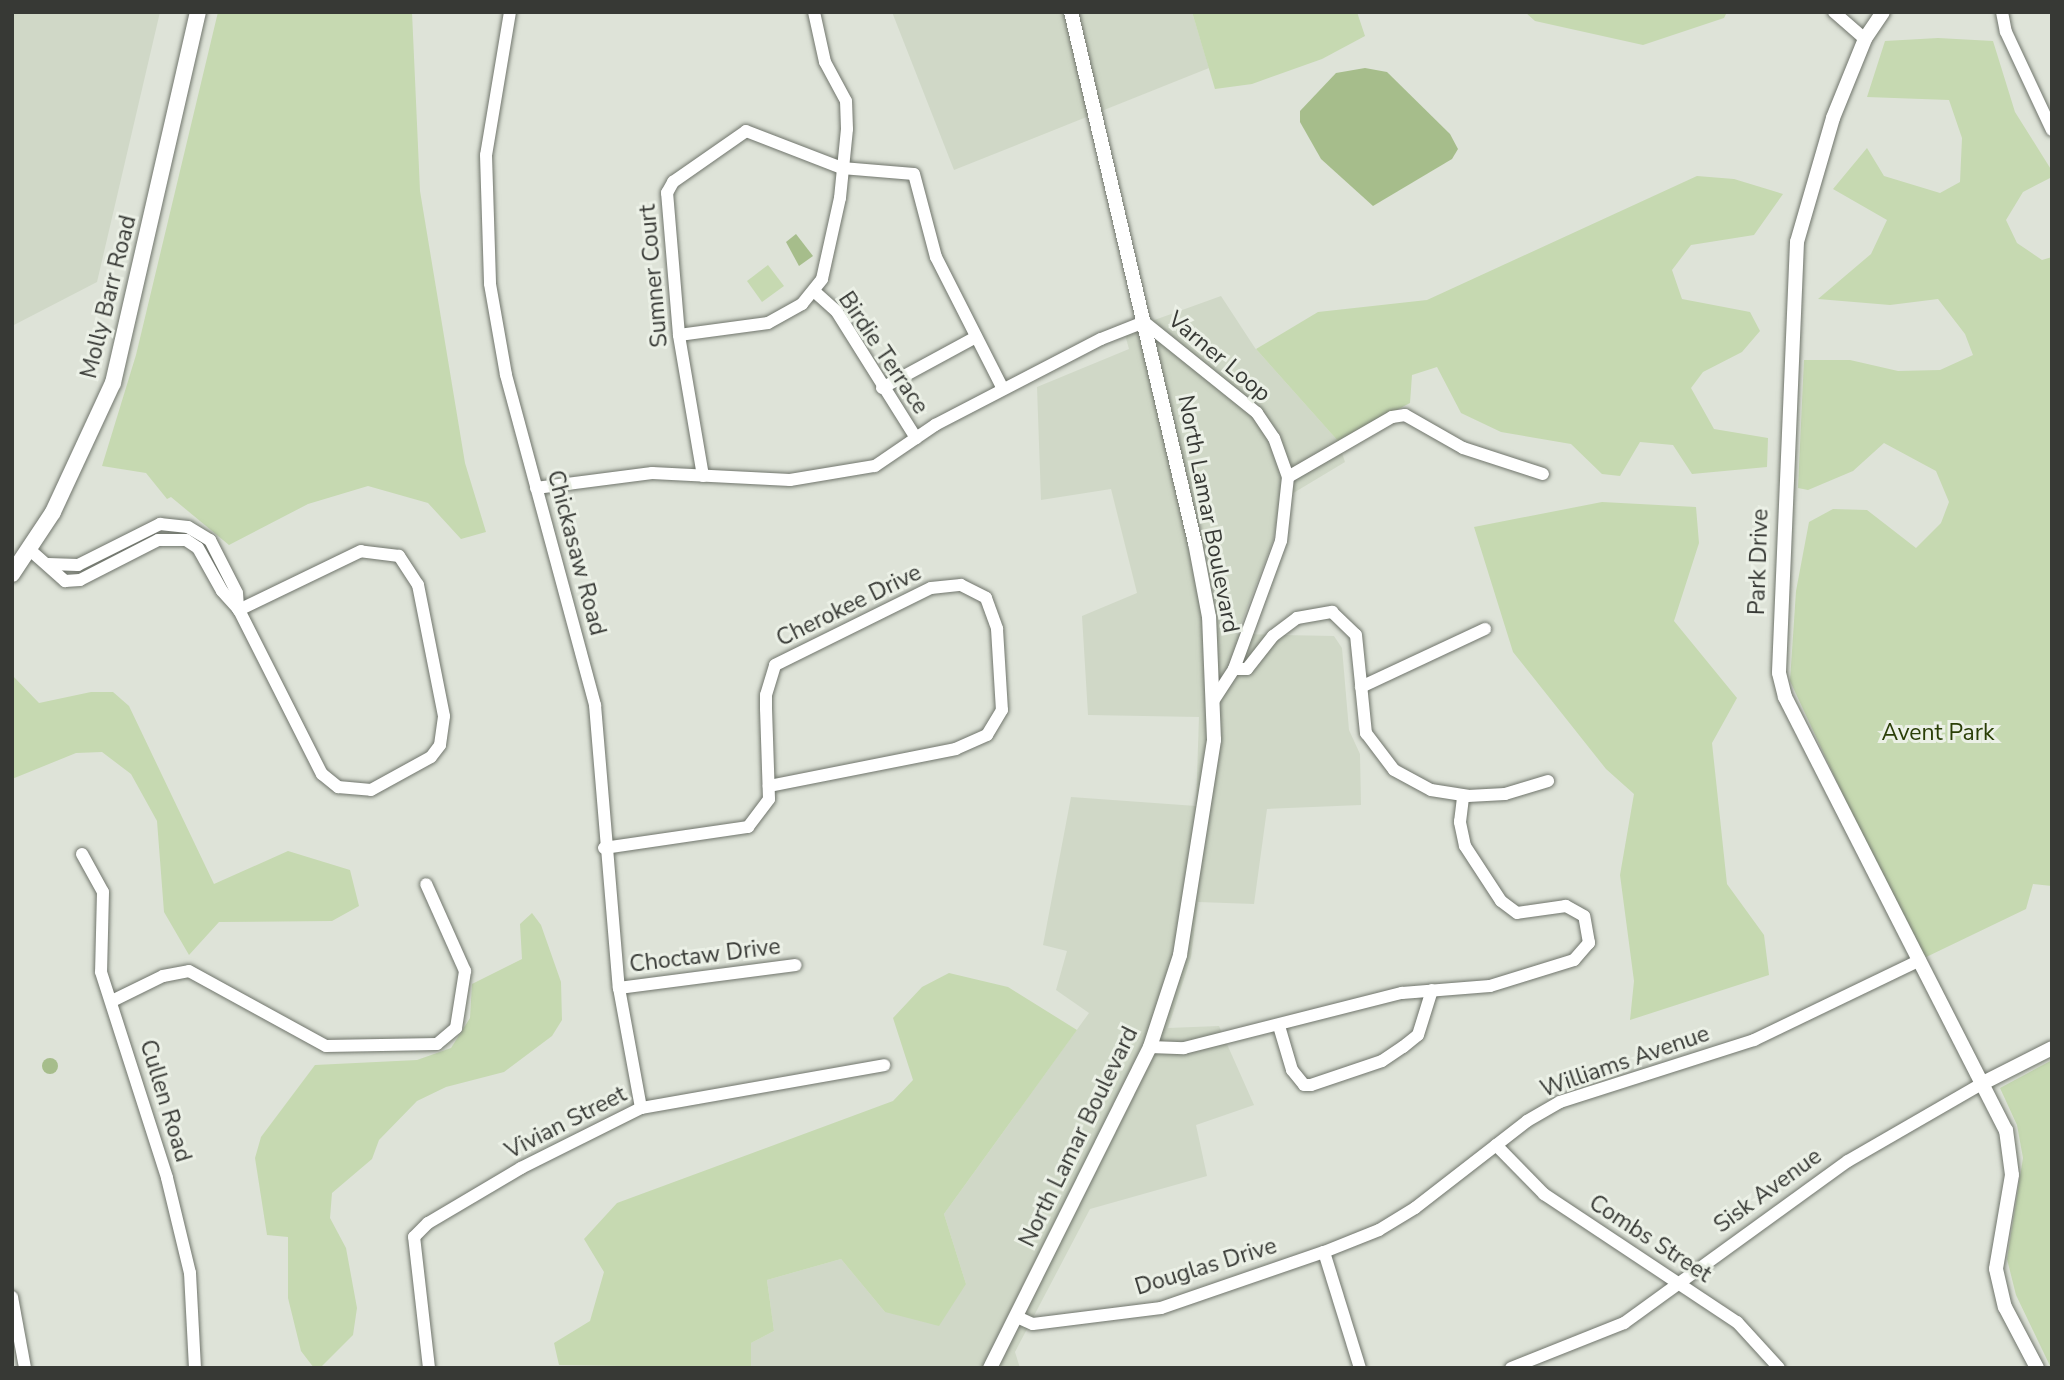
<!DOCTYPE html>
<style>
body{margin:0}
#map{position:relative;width:2064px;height:1380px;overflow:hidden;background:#dee3d8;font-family:"Nunito Sans",sans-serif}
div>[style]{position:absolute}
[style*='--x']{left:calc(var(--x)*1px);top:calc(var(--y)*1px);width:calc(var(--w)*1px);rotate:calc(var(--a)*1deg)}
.built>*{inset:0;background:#d0d8c7}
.green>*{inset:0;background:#c6d9b1}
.water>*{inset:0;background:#a6bd8b}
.round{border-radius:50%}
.roads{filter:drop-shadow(0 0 2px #70756c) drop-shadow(0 0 2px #70756c)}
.minor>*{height:12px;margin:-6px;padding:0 6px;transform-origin:6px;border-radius:6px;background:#fff}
.tertiary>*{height:14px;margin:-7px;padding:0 7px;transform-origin:7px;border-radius:7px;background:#fff}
.secondary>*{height:16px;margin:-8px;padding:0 8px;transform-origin:8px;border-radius:8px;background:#fff}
span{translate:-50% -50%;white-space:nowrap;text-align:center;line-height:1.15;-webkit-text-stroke:6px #ebf0e6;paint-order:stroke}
.street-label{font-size:23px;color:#373935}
.park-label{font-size:23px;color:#2a3e07}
.frame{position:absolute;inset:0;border:14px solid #373935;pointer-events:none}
</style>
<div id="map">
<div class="built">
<div style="clip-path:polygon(12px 12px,160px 12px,97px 282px,12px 326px)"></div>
<div style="clip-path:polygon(892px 12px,1192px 12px,1209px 68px,954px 170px)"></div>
<div style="clip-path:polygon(1221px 296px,1255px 348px,1338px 441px,1345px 462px,1280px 501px,1273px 541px,1237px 634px,1334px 636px,1342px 648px,1349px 730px,1360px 754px,1361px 805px,1267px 809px,1254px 904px,1198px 902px,1191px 957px,1168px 1028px,1219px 1026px,1254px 1105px,1196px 1125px,1207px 1176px,1090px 1209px,1015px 1352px,1020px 1368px,751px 1368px,751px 1343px,774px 1331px,767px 1280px,841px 1259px,885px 1312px,966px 1284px,944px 1214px,1089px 1013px,1056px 990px,1067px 951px,1043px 945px,1071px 797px,1196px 806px,1199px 717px,1088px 715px,1082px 616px,1137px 593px,1111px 489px,1041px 500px,1037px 387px,1129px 349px,1124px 331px)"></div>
</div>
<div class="green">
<div style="clip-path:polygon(218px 12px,412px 12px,420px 191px,465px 463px,486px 532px,461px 539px,428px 503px,368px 486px,308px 504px,229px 545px,171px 497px,167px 499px,146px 473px,102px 466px,136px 355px)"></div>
<div style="clip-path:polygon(1192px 12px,1357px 12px,1365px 36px,1322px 59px,1252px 84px,1215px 89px)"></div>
<div style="clip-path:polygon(1525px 12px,1727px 12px,1724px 18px,1643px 45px,1535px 21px)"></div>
<div style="clip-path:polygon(1938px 38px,1993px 41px,2015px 112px,2052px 171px,2052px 177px,2023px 192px,2006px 220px,2017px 243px,2042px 260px,2052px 257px,2052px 886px,2033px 884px,2026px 909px,1920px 960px,1790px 681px,1796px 591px,1809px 522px,1833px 509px,1867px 510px,1916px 548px,1941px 523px,1949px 502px,1936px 471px,1884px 443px,1853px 471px,1808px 490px,1798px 488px,1804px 360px,1850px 360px,1898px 371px,1940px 370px,1973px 355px,1965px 334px,1938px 299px,1890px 305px,1818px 299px,1871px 254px,1887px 220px,1833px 189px,1867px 148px,1884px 176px,1940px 193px,1960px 182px,1962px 138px,1949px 100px,1867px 97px,1885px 41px)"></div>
<div style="clip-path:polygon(1697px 176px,1734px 179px,1783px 194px,1754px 235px,1691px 245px,1672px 270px,1682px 299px,1750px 312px,1760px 331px,1742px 352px,1703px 372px,1691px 388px,1714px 429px,1768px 438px,1767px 467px,1692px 474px,1673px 445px,1640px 442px,1620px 476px,1602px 474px,1571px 444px,1501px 432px,1461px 413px,1437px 367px,1412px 375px,1410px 403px,1338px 441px,1256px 349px,1318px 312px,1427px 300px)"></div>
<div style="clip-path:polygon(768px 265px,784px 286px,762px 302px,747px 281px)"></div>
<div style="clip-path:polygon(1602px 502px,1696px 507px,1699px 543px,1674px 621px,1737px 698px,1712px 743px,1727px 884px,1764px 935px,1769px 975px,1630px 1020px,1634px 981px,1620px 875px,1634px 794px,1606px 769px,1513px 652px,1474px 527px)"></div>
<div style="clip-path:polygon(12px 675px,39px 703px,91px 692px,113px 692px,129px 706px,214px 884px,288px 851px,350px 870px,359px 906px,332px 921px,219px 922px,189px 955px,164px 912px,157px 821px,131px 774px,102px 752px,76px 753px,12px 779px)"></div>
<div style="clip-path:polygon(532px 913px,541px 925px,561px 982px,562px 1020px,552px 1036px,504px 1072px,446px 1087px,417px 1101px,379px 1140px,372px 1159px,332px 1193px,330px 1218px,346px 1248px,357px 1308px,353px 1335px,320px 1368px,314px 1368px,301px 1351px,288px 1298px,288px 1237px,267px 1235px,255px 1158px,261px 1137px,315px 1065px,417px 1060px,451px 1048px,470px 1018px,472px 984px,522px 959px,520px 924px)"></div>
<div style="clip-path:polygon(949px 973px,1008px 987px,1077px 1030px,944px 1214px,966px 1284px,939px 1326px,885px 1312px,841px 1259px,767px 1280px,774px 1331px,751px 1343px,751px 1368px,559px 1365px,554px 1343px,590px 1321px,604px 1272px,584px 1239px,617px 1203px,893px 1101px,913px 1080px,893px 1018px,922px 987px)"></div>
<div style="clip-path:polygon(2052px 1060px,2052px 1368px,2051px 1368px,2016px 1295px,2007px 1259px,2023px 1158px,2017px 1125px,2000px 1088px)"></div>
</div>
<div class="water">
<div style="clip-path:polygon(1365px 68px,1387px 72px,1450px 134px,1458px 149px,1452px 159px,1373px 206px,1321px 159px,1300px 122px,1300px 111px,1336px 73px)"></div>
<div style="clip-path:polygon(796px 234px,813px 256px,799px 266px,786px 242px)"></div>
<div class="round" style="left:42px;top:1058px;width:16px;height:16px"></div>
</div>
<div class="roads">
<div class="minor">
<div style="--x:510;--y:12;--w:145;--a:99.5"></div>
<div style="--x:486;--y:155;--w:129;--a:88.2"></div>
<div style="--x:490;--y:284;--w:92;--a:80"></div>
<div style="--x:506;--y:375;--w:342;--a:74.9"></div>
<div style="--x:595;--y:705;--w:284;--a:85.2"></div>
<div style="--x:619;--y:988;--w:122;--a:79.6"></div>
<div style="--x:1834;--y:12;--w:41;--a:41.1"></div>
<div style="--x:2002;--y:12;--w:20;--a:79"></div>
<div style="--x:2006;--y:32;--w:108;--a:64.9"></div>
<div style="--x:815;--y:292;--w:30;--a:42"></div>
<div style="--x:837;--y:312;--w:149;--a:57.9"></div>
<div style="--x:679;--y:335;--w:90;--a:-7.7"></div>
<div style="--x:768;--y:323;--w:39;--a:-29"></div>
<div style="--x:802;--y:304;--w:32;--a:-51"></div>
<div style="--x:822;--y:279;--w:83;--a:-77.5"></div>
<div style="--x:840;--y:198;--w:69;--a:-84.2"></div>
<div style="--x:847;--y:129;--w:28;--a:-92"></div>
<div style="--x:846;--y:101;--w:44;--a:-118.3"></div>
<div style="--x:825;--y:62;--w:51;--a:-102.4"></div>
<div style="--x:882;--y:388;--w:107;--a:-28.5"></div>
<div style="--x:703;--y:476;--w:143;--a:-99.7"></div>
<div style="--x:679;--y:335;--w:143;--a:-94.8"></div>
<div style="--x:667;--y:193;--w:13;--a:-61"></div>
<div style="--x:673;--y:182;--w:89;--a:-34.9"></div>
<div style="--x:746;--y:131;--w:103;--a:21.1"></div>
<div style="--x:842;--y:168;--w:72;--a:4.8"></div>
<div style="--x:914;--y:174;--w:86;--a:75.2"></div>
<div style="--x:936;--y:257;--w:148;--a:63.1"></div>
<div style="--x:1288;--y:477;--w:120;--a:-30"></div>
<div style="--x:1392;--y:417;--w:13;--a:-9"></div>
<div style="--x:1405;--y:415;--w:67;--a:29.6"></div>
<div style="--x:1463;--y:448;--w:84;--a:18"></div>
<div style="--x:536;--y:488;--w:117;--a:-7.4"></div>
<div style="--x:652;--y:473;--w:138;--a:2.9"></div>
<div style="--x:790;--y:480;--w:86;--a:-9.4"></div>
<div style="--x:875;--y:466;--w:73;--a:-34.3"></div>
<div style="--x:935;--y:425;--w:187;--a:-27.4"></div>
<div style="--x:1101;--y:339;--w:46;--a:-21.6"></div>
<div style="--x:1144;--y:322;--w:145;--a:38.8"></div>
<div style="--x:1257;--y:413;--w:30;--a:56"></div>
<div style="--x:1274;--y:438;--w:41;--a:70.3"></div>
<div style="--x:1288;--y:477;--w:64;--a:96.2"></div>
<div style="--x:1281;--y:541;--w:136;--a:110.2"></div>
<div style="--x:1234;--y:669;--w:37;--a:123"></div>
<div style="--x:30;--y:550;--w:47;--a:41.5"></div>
<div style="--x:65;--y:581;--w:15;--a:-4"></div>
<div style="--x:80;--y:580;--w:88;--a:-27.1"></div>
<div style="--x:158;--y:540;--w:28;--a:0"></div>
<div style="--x:186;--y:540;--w:14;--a:34"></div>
<div style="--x:198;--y:548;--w:49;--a:60.8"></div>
<div style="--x:222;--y:591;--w:25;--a:48"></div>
<div style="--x:239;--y:610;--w:184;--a:63.2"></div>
<div style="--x:322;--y:774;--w:21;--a:39"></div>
<div style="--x:338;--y:787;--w:33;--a:5"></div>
<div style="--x:371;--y:790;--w:68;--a:-28.8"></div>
<div style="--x:431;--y:757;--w:15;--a:-53"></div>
<div style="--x:440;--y:745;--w:29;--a:-82"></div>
<div style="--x:444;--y:716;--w:134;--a:-101.2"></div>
<div style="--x:418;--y:585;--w:35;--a:-123"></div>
<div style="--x:399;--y:556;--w:38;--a:-173"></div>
<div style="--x:361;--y:551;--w:136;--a:154.2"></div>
<div style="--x:48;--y:564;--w:30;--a:2"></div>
<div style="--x:78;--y:565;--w:92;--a:-26.6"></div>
<div style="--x:160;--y:524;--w:28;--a:6"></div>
<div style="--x:188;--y:527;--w:26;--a:31"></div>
<div style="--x:210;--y:540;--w:59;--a:63"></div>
<div style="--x:237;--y:593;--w:16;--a:86"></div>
<div style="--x:1234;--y:669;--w:13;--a:0"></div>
<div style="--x:1247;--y:669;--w:42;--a:-51.8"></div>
<div style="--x:1273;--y:636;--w:30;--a:-37"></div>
<div style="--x:1297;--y:618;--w:36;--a:-10"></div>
<div style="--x:1332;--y:612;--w:33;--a:44"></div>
<div style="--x:1356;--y:635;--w:99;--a:84.2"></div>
<div style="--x:1366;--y:733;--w:46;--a:52.9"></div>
<div style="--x:1394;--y:770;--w:42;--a:28.4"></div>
<div style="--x:1431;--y:790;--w:37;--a:9"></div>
<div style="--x:1468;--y:796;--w:37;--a:-3"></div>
<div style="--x:1505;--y:794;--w:45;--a:-16.8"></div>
<div style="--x:1361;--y:687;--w:137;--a:-25.1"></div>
<div style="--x:604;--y:848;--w:146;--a:-8.3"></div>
<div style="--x:748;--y:827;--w:35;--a:-53"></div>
<div style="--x:769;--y:799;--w:90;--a:-91.9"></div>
<div style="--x:766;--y:709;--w:14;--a:-90"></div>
<div style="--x:766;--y:695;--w:31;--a:-73"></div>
<div style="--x:775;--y:665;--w:174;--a:-26.3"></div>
<div style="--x:931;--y:588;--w:30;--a:-6"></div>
<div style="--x:961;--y:585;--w:28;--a:27"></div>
<div style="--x:986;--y:598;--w:33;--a:70"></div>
<div style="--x:997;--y:629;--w:81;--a:86.5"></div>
<div style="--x:1002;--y:710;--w:29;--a:121"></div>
<div style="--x:987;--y:735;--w:34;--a:156"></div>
<div style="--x:956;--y:749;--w:191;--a:168.8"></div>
<div style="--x:82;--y:854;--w:43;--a:61.1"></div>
<div style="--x:103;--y:892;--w:80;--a:91.4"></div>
<div style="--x:101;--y:972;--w:216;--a:72.2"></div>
<div style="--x:167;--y:1178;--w:98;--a:76.4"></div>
<div style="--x:190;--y:1273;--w:95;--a:87"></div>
<div style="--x:619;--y:988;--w:178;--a:-7.4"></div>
<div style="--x:112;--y:1001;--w:57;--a:-26.1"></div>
<div style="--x:163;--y:976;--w:26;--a:-11"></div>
<div style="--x:189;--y:971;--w:156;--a:28.7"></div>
<div style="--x:326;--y:1046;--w:111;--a:-1"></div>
<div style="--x:437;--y:1044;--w:25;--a:-40"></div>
<div style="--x:456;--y:1028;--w:58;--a:-81"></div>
<div style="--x:465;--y:971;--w:95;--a:-114.1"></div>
<div style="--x:1279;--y:1026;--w:46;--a:73.5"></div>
<div style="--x:1292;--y:1070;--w:19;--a:51"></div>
<div style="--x:1304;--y:1085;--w:7;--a:0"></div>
<div style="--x:1311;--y:1085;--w:75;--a:-18.7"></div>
<div style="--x:1382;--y:1061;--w:25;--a:-34"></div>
<div style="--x:1403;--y:1047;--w:19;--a:-39"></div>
<div style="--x:1418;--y:1035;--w:47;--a:-72.7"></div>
<div style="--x:1150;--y:1047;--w:34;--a:2"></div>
<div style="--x:1184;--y:1048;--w:225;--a:-14.2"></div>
<div style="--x:1402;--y:993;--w:88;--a:-4.5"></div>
<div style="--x:1490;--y:986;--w:88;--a:-17.2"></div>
<div style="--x:1574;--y:960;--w:23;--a:-49"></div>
<div style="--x:1589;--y:943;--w:27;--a:-100"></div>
<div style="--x:1584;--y:916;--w:21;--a:-151"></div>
<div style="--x:1566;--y:906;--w:49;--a:171.9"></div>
<div style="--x:1517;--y:913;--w:20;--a:-143"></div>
<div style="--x:1501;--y:901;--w:66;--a:-123.2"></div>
<div style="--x:1465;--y:846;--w:25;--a:-102"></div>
<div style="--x:1460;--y:822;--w:26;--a:-83"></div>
<div style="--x:1496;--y:1145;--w:69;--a:45.6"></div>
<div style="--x:1544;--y:1194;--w:232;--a:33.6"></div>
<div style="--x:1737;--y:1322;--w:62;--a:47.6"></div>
<div style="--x:1324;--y:1252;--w:121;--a:72.8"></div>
<div style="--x:12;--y:1297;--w:72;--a:79.6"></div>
<div style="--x:1017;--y:1317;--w:17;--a:24"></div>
<div style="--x:1033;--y:1324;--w:129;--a:-7.1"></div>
<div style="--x:1161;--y:1308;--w:172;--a:-19"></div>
<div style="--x:1324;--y:1252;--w:59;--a:-21.8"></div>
<div style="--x:1379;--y:1230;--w:42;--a:-31.4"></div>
<div style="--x:1415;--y:1208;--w:142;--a:-37.8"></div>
<div style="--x:1527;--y:1121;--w:38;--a:-30"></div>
<div style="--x:1560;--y:1102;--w:204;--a:-17.7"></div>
<div style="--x:1754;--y:1040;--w:184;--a:-25.7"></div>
<div style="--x:429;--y:1368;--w:132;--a:-96.5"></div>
<div style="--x:414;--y:1237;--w:20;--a:-45"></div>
<div style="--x:428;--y:1223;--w:108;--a:-30.6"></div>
<div style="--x:521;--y:1168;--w:134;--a:-26.6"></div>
<div style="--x:641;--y:1108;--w:247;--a:-10"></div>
<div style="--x:1511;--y:1368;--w:122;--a:-21.7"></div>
<div style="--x:1624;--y:1323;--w:276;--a:-35.9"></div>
<div style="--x:1848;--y:1161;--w:156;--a:-30"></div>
</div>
<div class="tertiary">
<div style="--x:1883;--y:12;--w:32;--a:124"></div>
<div style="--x:1865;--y:39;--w:85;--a:112.1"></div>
<div style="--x:1833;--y:118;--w:129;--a:106.2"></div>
<div style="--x:1797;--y:242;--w:431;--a:92.4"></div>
<div style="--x:1779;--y:673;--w:25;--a:76"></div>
<div style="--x:1785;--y:697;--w:486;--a:63"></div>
<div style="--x:2006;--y:1130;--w:45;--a:82.4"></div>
<div style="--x:2012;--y:1175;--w:95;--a:99.7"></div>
<div style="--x:1996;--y:1269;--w:39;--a:77"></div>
<div style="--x:2005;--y:1307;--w:69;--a:62.3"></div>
<div style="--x:1983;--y:1083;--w:77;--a:-26.9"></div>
<div style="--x:990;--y:1368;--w:359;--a:-63.5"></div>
<div style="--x:1150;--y:1047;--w:97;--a:-71.9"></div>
<div style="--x:1180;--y:955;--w:218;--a:-81"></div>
<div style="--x:1214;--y:740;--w:123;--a:-92.3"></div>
<div style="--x:1209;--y:617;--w:75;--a:-100.7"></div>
<div style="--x:1195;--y:543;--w:545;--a:-103.14"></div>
</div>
<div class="secondary">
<div style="--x:12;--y:574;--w:74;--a:-56.5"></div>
<div style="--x:53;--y:512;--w:142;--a:-65.1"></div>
<div style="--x:113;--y:383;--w:381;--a:-77.1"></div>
</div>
</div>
<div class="street-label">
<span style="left:654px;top:276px;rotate:-95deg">Sumner Court</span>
<span style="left:109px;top:297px;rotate:-76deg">Molly Barr Road</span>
<span style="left:883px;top:353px;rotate:56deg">Birdie Terrace</span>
<span style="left:1219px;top:357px;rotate:40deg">Varner Loop</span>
<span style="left:1208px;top:514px;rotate:79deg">North Lamar Boulevard</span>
<span style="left:576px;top:553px;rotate:75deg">Chickasaw Road</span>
<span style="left:1759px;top:562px;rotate:-88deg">Park Drive</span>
<span style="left:849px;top:606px;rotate:-26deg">Cherokee Drive</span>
<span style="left:705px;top:956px;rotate:-7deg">Choctaw Drive</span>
<span style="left:1625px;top:1062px;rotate:-19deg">Williams Avenue</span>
<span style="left:165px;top:1101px;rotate:73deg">Cullen Road</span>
<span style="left:566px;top:1123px;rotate:-27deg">Vivian Street</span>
<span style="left:1079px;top:1137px;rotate:-64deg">North Lamar Boulevard</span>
<span style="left:1768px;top:1191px;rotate:-36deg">Sisk Avenue</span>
<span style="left:1650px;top:1239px;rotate:33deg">Combs Street</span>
<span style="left:1206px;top:1267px;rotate:-17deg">Douglas Drive</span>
</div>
<div class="park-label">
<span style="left:1938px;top:733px">Avent Park</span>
</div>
<div class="frame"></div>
</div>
